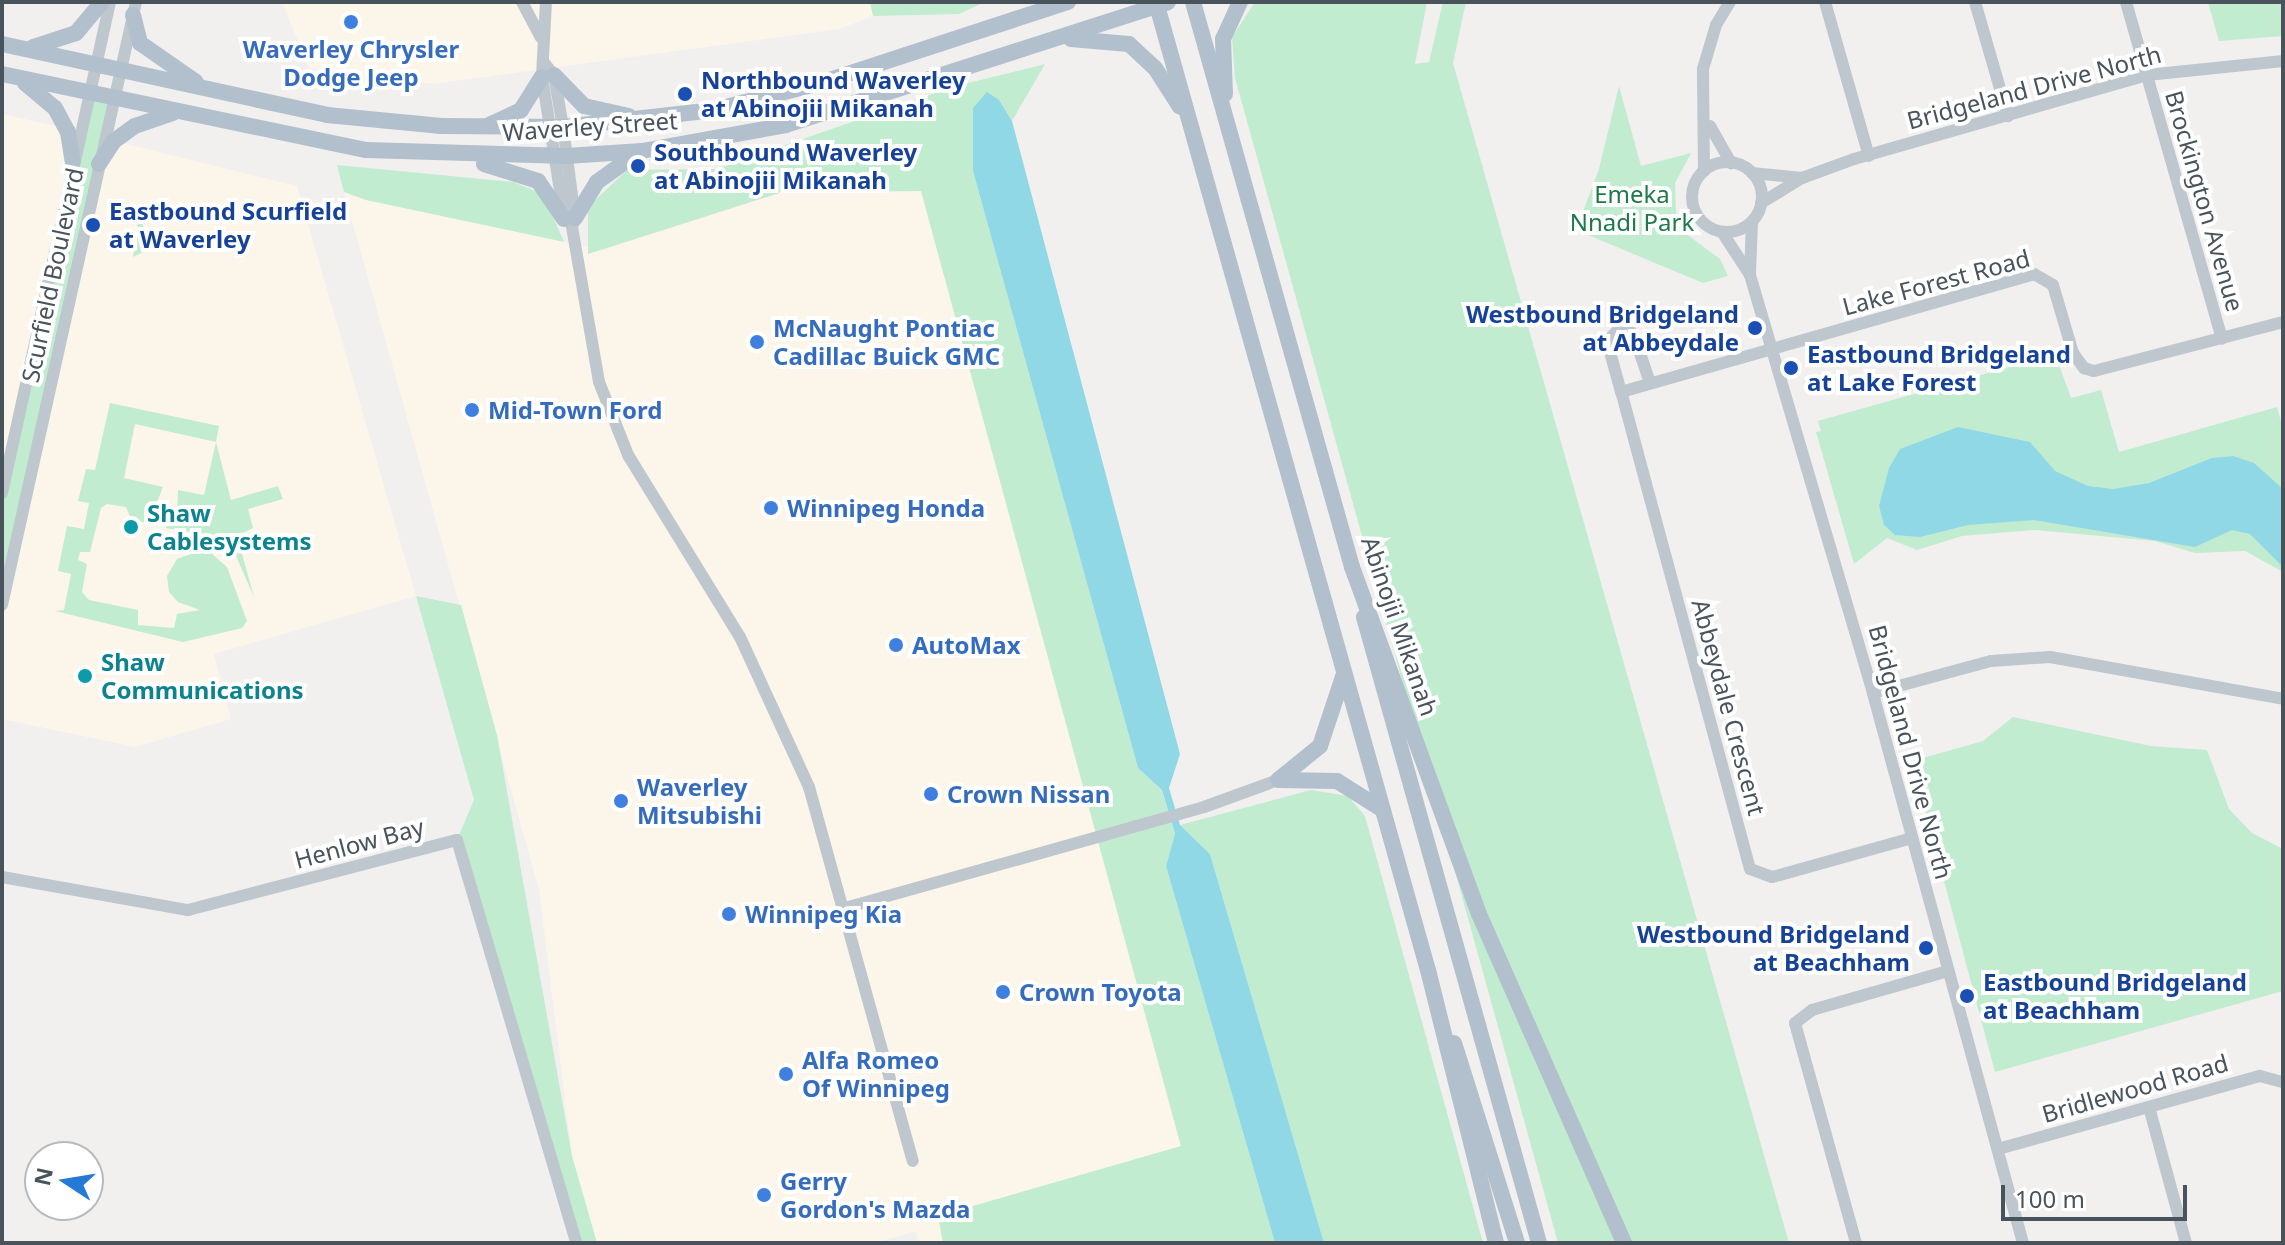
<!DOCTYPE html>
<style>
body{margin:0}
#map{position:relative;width:2285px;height:1245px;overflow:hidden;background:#f2efef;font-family:"Noto Sans",sans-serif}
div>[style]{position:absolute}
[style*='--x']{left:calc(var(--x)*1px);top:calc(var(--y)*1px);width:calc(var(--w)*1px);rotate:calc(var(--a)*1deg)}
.commercial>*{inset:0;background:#fbf5ea}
.green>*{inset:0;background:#c1ecd0}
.water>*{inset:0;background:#91d8e6}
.minor>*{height:12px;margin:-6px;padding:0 6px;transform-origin:6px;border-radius:6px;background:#bec7cd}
.minor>.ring{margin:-6px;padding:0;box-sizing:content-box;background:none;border:12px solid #bec7cd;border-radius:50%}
.major>*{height:16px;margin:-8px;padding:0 8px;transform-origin:8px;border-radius:8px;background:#b1c0cc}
.dots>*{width:22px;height:22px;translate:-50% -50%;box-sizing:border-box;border:4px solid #fff;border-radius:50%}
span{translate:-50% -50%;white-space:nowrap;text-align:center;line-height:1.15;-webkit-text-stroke:8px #fff;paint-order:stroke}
.shop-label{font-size:24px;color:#366cbe;font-weight:700}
.left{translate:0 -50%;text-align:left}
.transit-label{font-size:24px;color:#164399;font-weight:700}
.right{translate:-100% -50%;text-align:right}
.street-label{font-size:24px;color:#48535c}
.park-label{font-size:24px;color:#1d7947}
.culture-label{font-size:24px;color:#0d838f;font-weight:700}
.frame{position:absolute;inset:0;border:4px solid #48535c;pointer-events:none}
.north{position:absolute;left:24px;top:1141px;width:80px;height:80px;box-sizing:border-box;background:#fff;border:2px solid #b6babe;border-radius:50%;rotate:282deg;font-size:22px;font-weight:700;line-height:32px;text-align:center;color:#48535c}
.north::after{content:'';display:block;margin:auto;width:28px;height:36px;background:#257ad6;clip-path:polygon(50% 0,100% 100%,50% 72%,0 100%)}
.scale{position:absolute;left:2001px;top:1185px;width:186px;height:36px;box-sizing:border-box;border:4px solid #48535c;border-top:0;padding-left:10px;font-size:24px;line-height:28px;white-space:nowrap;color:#48535c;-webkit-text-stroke:6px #fff;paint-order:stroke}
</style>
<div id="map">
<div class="commercial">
<div style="clip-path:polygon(282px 2px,870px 2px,873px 16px,840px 29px,432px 84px,309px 68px)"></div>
<div style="clip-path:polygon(2px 114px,70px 129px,76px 142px,2px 493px)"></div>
<div style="clip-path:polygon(114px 141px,297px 186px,416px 596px,214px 654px,231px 719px,135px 747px,2px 719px,2px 605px,99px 164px)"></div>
<div style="clip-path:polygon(805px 185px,809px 192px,921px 191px,1207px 1243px,919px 1243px,916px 1231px,875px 1243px,597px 1243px,572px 1156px,539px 890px,344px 192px,602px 250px)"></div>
</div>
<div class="green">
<div style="clip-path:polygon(870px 2px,985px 2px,959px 14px,873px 16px)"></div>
<div style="clip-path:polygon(1255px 2px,1427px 2px,1415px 64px,1429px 62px,1443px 2px,1466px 2px,1453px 63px,1789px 1243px,1558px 1243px,1235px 78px,1232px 37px)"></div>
<div style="clip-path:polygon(2208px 2px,2283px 2px,2283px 36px,2219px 41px)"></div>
<div style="clip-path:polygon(1045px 64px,1012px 121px,999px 100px,974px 142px,973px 171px,1138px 768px,1162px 790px,1175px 835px,1166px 866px,1275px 1243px,943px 1243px,938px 1216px,1181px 1146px,921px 191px,809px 192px,804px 185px,588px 254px,588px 207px,627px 170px,717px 169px,952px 87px)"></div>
<div style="clip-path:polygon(1619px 86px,1641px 166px,1691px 153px,1675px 183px,1676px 213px,1689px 236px,1720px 259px,1728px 276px,1703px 283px,1576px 230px,1599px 169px)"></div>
<div style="clip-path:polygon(87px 93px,115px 99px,2px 605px,2px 493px)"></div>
<div style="clip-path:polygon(337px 165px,513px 182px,543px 194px,564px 242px,366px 200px,344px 192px)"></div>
<div style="clip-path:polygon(141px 220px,151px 248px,133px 257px,138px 223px)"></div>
<div style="clip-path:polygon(2055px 354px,2071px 398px,2101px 390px,2119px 452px,2277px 407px,2283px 429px,2283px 572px,2245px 551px,2195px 553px,2155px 541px,2035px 530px,1962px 536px,1917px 550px,1887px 538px,1854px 564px,1816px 432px,1821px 431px,1818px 421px)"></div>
<div style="clip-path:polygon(evenodd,110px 403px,219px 426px,216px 442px,231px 500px,278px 486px,283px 499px,248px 509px,253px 528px,237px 536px,254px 597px,233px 549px,222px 542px,212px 554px,227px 567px,247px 621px,242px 628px,183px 642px,55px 611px,64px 610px,71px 574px,58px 571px,67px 526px,84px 529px,89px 503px,78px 501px,86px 469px,95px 470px,110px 403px,135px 424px,216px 442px,204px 495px,178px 490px,177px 520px,168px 519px,166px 528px,196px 533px,200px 551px,177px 559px,167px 576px,169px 592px,178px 602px,200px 610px,177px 614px,174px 628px,138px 625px,138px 610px,89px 600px,82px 592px,87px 564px,78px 560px,80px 552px,90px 552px,101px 508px,107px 504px,126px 507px,131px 519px,159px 526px,161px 517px,152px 515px,163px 487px,124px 478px,135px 424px)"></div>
<div style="clip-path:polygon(416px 596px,461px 605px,497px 735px,572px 1156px,597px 1243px,576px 1243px,457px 840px,474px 800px)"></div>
<div style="clip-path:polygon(2013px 717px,2151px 746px,2207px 750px,2229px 809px,2252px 833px,2283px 849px,2283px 991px,1995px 1072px,1912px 761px,1983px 741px)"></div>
<div style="clip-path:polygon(1311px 790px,1348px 796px,1365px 816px,1483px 1243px,1324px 1243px,1210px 854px,1180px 825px)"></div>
</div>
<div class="water">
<div style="clip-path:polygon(987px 92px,999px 100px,1012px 121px,1180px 754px,1169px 788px,1180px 825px,1210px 854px,1324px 1243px,1275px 1243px,1166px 866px,1175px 834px,1162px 790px,1138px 768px,973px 171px,973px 108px)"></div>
<div style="clip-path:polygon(1958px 427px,2030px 442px,2055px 471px,2088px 486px,2113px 489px,2149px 483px,2212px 458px,2233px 456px,2254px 463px,2283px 489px,2283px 567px,2250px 534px,2232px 530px,2195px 547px,2034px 520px,1968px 525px,1920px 537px,1895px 535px,1884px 525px,1879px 506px,1889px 468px,1900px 449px)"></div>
</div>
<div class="minor">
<div style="--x:522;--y:2;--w:40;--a:62"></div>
<div style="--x:546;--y:2;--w:75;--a:93.1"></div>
<div style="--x:542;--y:77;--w:141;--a:81"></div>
<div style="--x:1825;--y:2;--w:160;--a:74.1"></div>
<div style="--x:1975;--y:2;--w:119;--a:73.9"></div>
<div style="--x:2126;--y:2;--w:350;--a:74.1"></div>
<div style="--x:545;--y:64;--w:14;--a:51"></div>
<div style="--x:554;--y:75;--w:53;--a:80.2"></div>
<div style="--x:563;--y:127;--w:92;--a:82.5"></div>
<div style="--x:575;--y:218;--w:9;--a:108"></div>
<div style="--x:572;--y:227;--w:157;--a:80.1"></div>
<div style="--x:599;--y:382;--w:79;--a:68.3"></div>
<div style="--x:628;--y:455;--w:214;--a:58.4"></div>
<div style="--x:740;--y:637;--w:165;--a:65.3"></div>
<div style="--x:809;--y:787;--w:388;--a:74.5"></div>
<div style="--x:1710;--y:126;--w:43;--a:60.4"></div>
<div class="ring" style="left:1692px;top:162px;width:58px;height:58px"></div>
<div style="--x:1704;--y:171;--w:102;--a:-90.6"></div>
<div style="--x:1703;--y:69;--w:46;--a:-73.5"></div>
<div style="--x:1716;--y:25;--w:27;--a:-59"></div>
<div style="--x:1752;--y:173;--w:50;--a:5.7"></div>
<div style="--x:1761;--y:203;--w:48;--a:-31.4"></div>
<div style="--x:1802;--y:178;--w:55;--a:-20.1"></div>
<div style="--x:1854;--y:159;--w:305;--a:-16"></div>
<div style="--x:2147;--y:75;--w:137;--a:-5.9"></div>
<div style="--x:1752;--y:222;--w:53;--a:92.2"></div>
<div style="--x:1750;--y:275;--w:421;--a:73.6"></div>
<div style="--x:1869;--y:679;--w:585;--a:74.73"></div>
<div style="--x:1722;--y:232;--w:51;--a:56.9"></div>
<div style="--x:1621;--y:392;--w:53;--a:-105.4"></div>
<div style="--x:1607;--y:341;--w:17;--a:-45"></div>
<div style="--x:1619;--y:329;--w:12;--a:14"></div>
<div style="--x:1631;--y:332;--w:13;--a:63"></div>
<div style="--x:1637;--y:344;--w:41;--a:71.6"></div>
<div style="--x:2;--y:493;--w:503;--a:-77.59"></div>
<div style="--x:2;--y:605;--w:618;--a:-77.47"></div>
<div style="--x:1873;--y:693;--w:122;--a:-15.2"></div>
<div style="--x:1991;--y:661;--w:59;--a:-3.9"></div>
<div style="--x:2050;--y:657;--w:237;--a:10.2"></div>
<div style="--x:1912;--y:838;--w:145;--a:164.4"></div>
<div style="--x:1772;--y:877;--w:23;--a:-160"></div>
<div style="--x:1750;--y:869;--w:494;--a:-105.1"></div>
<div style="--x:1621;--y:392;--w:430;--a:-15.9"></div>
<div style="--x:2034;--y:274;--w:22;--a:30"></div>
<div style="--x:2053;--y:285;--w:71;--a:73.6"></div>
<div style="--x:2073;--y:353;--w:19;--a:54"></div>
<div style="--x:2084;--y:368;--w:10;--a:17"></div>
<div style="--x:2094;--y:371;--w:195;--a:-14.5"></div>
<div style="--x:2;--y:877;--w:189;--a:10.1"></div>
<div style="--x:188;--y:910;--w:278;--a:-14.6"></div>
<div style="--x:457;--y:840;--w:420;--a:73.5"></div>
<div style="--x:845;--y:908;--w:373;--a:-15.7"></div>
<div style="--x:1204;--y:807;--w:79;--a:-20"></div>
<div style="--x:2149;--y:1107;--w:141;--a:74.8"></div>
<div style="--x:1998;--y:1149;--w:272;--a:-15.6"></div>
<div style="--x:2260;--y:1076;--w:24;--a:15"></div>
<div style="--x:1856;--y:1243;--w:228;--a:-105.5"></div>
<div style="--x:1795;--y:1023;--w:21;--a:-37"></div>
<div style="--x:1812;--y:1010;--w:141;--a:-16"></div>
</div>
<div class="major">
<div style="--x:1156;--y:2;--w:1005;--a:74.31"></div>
<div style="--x:1428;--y:970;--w:281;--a:76"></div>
<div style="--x:1193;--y:2;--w:587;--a:74.28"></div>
<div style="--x:1352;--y:567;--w:370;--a:69.9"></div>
<div style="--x:1479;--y:914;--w:360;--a:66.2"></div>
<div style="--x:133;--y:15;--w:29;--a:76"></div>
<div style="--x:140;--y:43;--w:68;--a:34.9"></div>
<div style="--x:1071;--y:39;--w:58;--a:4.9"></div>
<div style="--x:1129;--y:44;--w:35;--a:43"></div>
<div style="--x:1155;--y:68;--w:46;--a:57.3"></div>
<div style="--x:2;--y:44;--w:333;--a:12.3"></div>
<div style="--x:327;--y:115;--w:115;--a:5.5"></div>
<div style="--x:441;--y:126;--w:122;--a:0.5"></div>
<div style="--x:563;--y:127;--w:152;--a:-6.4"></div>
<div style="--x:714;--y:110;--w:109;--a:-14.3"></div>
<div style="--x:820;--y:83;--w:261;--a:-18.1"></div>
<div style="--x:33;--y:47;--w:45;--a:-18"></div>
<div style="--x:76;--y:33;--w:40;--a:-50"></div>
<div style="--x:2;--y:74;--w:372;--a:11.8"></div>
<div style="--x:366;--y:150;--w:201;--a:1.7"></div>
<div style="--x:567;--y:156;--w:75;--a:-3.8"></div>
<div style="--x:642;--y:151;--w:146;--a:-10.2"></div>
<div style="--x:786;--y:125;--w:401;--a:-17.8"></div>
<div style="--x:554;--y:75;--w:43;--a:45.9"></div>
<div style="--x:584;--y:106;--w:46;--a:12.5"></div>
<div style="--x:25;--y:83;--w:39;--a:40"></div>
<div style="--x:55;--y:108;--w:27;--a:62"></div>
<div style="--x:68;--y:132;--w:30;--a:81"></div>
<div style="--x:1225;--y:94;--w:55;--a:-92.1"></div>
<div style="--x:1223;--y:39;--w:41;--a:-65.3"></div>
<div style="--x:489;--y:125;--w:35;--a:-25"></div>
<div style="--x:521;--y:110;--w:39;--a:-58"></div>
<div style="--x:99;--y:164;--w:27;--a:-57"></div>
<div style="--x:114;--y:141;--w:26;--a:-36"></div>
<div style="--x:135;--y:126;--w:40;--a:-18.9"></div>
<div style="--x:484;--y:164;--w:57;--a:17.5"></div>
<div style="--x:538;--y:181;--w:46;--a:55.6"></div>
<div style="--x:575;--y:218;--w:42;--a:-58.6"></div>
<div style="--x:597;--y:182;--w:48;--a:-35.7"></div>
<div style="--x:1364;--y:617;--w:650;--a:74.38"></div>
<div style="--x:1278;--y:780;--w:54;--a:-39"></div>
<div style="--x:1320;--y:746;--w:76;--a:-71.6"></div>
<div style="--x:1280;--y:780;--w:57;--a:1"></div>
<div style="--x:1337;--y:781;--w:54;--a:32.2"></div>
<div style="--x:1454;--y:1043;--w:210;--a:72.5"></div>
</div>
<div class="dots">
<div style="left:351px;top:22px;background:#3f7fe0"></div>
<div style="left:685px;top:94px;background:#1a4fb4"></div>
<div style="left:638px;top:166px;background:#1a4fb4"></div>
<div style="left:93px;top:225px;background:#1a4fb4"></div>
<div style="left:1755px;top:328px;background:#1a4fb4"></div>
<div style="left:757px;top:342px;background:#3f7fe0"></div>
<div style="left:1791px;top:368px;background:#1a4fb4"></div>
<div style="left:472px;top:410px;background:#3f7fe0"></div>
<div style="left:771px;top:508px;background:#3f7fe0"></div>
<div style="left:131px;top:527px;background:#0f9aa8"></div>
<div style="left:896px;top:645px;background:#3f7fe0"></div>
<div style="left:85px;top:676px;background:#0f9aa8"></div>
<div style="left:931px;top:794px;background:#3f7fe0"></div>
<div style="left:621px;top:801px;background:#3f7fe0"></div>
<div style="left:729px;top:914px;background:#3f7fe0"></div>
<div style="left:1926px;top:948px;background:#1a4fb4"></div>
<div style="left:1003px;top:992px;background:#3f7fe0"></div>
<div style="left:1967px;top:996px;background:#1a4fb4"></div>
<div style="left:786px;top:1074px;background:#3f7fe0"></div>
<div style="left:764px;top:1195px;background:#3f7fe0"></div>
</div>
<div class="shop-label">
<span style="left:351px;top:63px">Waverley Chrysler<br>Dodge Jeep</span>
<span class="left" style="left:773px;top:342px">McNaught Pontiac<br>Cadillac Buick GMC</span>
<span class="left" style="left:488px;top:410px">Mid-Town Ford</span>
<span class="left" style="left:787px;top:508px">Winnipeg Honda</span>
<span class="left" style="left:912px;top:645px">AutoMax</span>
<span class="left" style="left:637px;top:801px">Waverley<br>Mitsubishi</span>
<span class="left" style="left:947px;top:794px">Crown Nissan</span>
<span class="left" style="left:745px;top:914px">Winnipeg Kia</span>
<span class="left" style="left:1019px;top:992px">Crown Toyota</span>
<span class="left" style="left:802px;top:1074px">Alfa Romeo<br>Of Winnipeg</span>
<span class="left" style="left:780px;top:1195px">Gerry<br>Gordon's Mazda</span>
</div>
<div class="transit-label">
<span class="left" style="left:701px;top:94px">Northbound Waverley<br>at Abinojii Mikanah</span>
<span class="left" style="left:654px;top:166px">Southbound Waverley<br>at Abinojii Mikanah</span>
<span class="left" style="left:109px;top:225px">Eastbound Scurfield<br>at Waverley</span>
<span class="right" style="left:1739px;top:328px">Westbound Bridgeland<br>at Abbeydale</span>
<span class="left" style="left:1807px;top:368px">Eastbound Bridgeland<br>at Lake Forest</span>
<span class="right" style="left:1910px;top:948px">Westbound Bridgeland<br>at Beachham</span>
<span class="left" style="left:1983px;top:996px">Eastbound Bridgeland<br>at Beachham</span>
</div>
<div class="street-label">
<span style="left:2034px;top:87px;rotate:-15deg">Bridgeland Drive North</span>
<span style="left:590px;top:126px;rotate:-4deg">Waverley Street</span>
<span style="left:2205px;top:201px;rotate:74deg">Brockington Avenue</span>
<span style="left:52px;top:275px;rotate:-78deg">Scurfield Boulevard</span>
<span style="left:1936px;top:282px;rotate:-15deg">Lake Forest Road</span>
<span style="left:1400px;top:626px;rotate:71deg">Abinojii Mikanah</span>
<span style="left:1729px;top:707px;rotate:75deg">Abbeydale Crescent</span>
<span style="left:1911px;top:752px;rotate:75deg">Bridgeland Drive North</span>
<span style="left:359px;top:843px;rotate:-15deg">Henlow Bay</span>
<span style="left:2135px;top:1088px;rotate:-16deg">Bridlewood Road</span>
</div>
<div class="park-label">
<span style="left:1632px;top:208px">Emeka<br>Nnadi Park</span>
</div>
<div class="culture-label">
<span class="left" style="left:147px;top:527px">Shaw<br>Cablesystems</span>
<span class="left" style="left:101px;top:676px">Shaw<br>Communications</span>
</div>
<div class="frame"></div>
<div class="north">N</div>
<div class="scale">100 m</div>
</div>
